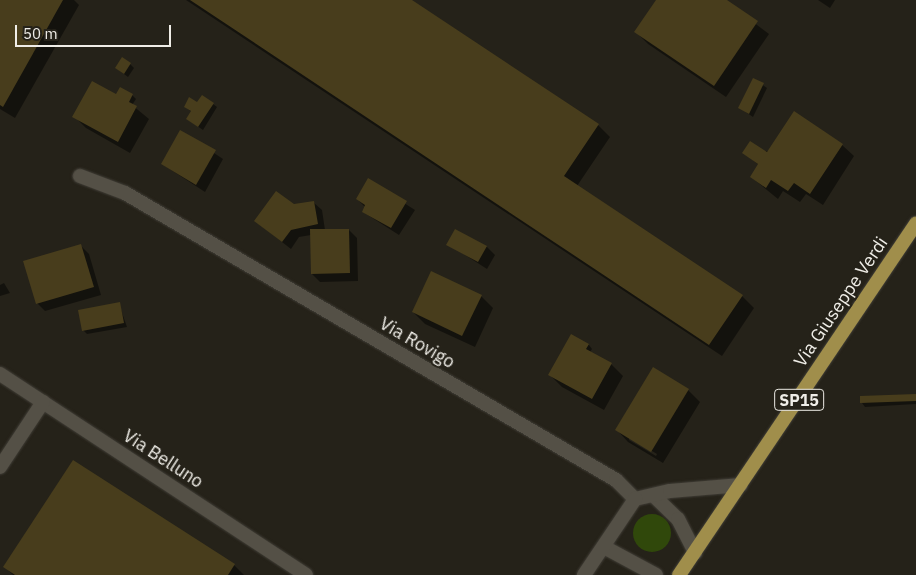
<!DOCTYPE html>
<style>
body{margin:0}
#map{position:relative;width:916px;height:575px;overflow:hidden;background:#252219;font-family:"IBM Plex Sans",sans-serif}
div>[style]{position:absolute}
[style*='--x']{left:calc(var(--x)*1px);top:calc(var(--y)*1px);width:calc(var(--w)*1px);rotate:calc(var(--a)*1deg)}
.green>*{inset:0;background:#30480b}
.round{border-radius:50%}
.shadow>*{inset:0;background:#0007}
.building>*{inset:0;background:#483d1c}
.roads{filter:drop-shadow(0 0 1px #403d36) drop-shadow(0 0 1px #403d36)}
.minor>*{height:14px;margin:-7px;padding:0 7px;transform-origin:7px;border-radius:7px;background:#545046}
.primary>*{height:14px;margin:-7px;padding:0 7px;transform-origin:7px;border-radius:7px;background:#a08e4b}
span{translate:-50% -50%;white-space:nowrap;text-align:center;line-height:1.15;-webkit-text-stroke:4px #252219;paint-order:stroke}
.shield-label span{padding:1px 4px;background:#252219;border:1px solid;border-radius:4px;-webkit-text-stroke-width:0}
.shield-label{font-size:16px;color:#efede7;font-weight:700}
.street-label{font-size:18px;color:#efede7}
.scale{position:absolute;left:15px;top:25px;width:156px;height:22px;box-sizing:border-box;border:2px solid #efede7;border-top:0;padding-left:6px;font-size:15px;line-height:18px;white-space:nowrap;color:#efede7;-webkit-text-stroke:4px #252219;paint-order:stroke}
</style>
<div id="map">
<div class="green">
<div class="round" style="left:633px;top:514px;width:38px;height:38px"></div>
</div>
<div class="shadow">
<div style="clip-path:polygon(0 0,74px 0,79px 5px,15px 118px,0 109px)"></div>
<div style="clip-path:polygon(186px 0,410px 0,598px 125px,610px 137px,577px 186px,742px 296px,754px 308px,722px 356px)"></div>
<div style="clip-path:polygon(657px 0,724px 0,769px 34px,726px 97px,648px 44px,636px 32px)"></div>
<div style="clip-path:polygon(818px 0,835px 0,830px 8px)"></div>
<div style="clip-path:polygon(130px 64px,134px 68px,128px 77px,116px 68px)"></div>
<div style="clip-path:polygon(754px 79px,767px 88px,753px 117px,740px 108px)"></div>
<div style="clip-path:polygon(132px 95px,136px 99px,132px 105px,149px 119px,130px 153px,86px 128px,74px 116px)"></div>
<div style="clip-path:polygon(213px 104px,217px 107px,203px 130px,187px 119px,192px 112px,185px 107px)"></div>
<div style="clip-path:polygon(181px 131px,223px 159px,205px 192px,162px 164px)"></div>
<div style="clip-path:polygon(842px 145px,854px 156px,823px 205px,806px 194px,800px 202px,783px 191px,778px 199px,751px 177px,759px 165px,744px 153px)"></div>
<div style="clip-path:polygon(368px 180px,415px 210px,399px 235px,363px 212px,365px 207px,357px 199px)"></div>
<div style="clip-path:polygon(313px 202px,322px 210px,325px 230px,349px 230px,357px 238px,358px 281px,320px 282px,312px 274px,311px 235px,299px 237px,291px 249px,255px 221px,294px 205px)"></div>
<div style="clip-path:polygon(455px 230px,487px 247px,495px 255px,487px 269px,448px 244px)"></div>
<div style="clip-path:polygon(81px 246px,89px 254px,101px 295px,45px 311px,37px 303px)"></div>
<div style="clip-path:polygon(4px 283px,10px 293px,0 296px,0 285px)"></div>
<div style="clip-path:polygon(481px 296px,493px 308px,475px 347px,425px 324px,413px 312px)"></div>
<div style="clip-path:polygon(119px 304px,127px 327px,87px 334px,83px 330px)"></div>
<div style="clip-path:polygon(571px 336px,589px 345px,592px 349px,590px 352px,611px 364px,623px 376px,604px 410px,562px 387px,550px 375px)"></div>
<div style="clip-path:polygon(evenodd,653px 369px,688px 390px,700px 402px,663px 463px,628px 442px,617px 430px,653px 369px,629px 437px,657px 454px,656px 456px,629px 440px,629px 437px)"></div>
<div style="clip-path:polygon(916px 395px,916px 404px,865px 407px,862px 403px)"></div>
<div style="clip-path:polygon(234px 565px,244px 575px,13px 575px,5px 567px)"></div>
</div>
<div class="building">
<div style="clip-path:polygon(0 0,63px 0,3px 107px,0 105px)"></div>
<div style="clip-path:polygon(190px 0,412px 0,599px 124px,564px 176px,743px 295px,709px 345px)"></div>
<div style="clip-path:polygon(656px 0,727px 0,758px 21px,714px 86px,634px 32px)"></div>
<div style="clip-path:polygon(122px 57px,131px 63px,124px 74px,115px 68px)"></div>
<div style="clip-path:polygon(753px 78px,764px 83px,749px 114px,738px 108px)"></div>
<div style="clip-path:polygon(92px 81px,116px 94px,120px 87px,133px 94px,129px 102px,137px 106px,118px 142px,72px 117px)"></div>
<div style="clip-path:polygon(202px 95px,214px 103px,198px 127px,186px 119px,191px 111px,184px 107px,189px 97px,197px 102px)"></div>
<div style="clip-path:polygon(794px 111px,843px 144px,810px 194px,794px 183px,788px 191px,771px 180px,766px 188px,750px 177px,758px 164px,742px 153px,750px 141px,767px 152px)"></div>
<div style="clip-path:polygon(180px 130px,216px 150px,196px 185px,161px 164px)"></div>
<div style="clip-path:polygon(368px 178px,407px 201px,391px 228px,362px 212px,365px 205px,356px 199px)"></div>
<div style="clip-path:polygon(276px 191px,294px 204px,314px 201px,318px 224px,291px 230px,282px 242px,254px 221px)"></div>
<div style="clip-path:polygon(310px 229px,349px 229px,350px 273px,311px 274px)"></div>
<div style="clip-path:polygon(455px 229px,487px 246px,478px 262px,446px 245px)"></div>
<div style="clip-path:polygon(81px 244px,94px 287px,36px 304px,23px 261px)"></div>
<div style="clip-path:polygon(431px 271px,482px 295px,462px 336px,412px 312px)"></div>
<div style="clip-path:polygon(120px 302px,124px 323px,82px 331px,78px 310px)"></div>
<div style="clip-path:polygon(571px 334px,589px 344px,586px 349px,612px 363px,592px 399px,548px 375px)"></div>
<div style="clip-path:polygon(653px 367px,689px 389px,651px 452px,615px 430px)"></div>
<div style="clip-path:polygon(916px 394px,916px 401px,860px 403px,860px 396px)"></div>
<div style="clip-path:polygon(73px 460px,235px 564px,228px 575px,15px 575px,3px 567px)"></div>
</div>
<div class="roads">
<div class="minor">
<div style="--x:80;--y:176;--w:48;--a:20.7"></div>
<div style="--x:125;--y:193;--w:569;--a:30.31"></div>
<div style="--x:616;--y:480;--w:27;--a:45"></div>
<div style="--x:0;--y:374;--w:366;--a:33.3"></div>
<div style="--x:0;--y:467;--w:78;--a:-56.5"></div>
<div style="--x:655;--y:497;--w:32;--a:44"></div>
<div style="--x:678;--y:519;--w:38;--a:63"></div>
<div style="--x:635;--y:499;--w:36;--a:-13"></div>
<div style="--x:670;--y:491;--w:71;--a:-4.8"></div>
<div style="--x:604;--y:547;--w:59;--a:28.3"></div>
<div style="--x:584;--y:575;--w:92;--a:-56.1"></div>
</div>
<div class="primary">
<div style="--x:679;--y:575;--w:424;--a:-56"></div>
</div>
</div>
<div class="shield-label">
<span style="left:799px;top:400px">SP15</span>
</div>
<div class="street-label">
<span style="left:841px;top:302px;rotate:-56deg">Via Giuseppe Verdi</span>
<span style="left:417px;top:343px;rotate:30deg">Via Rovigo</span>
<span style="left:163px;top:459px;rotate:33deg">Via Belluno</span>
</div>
<div class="scale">50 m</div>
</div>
